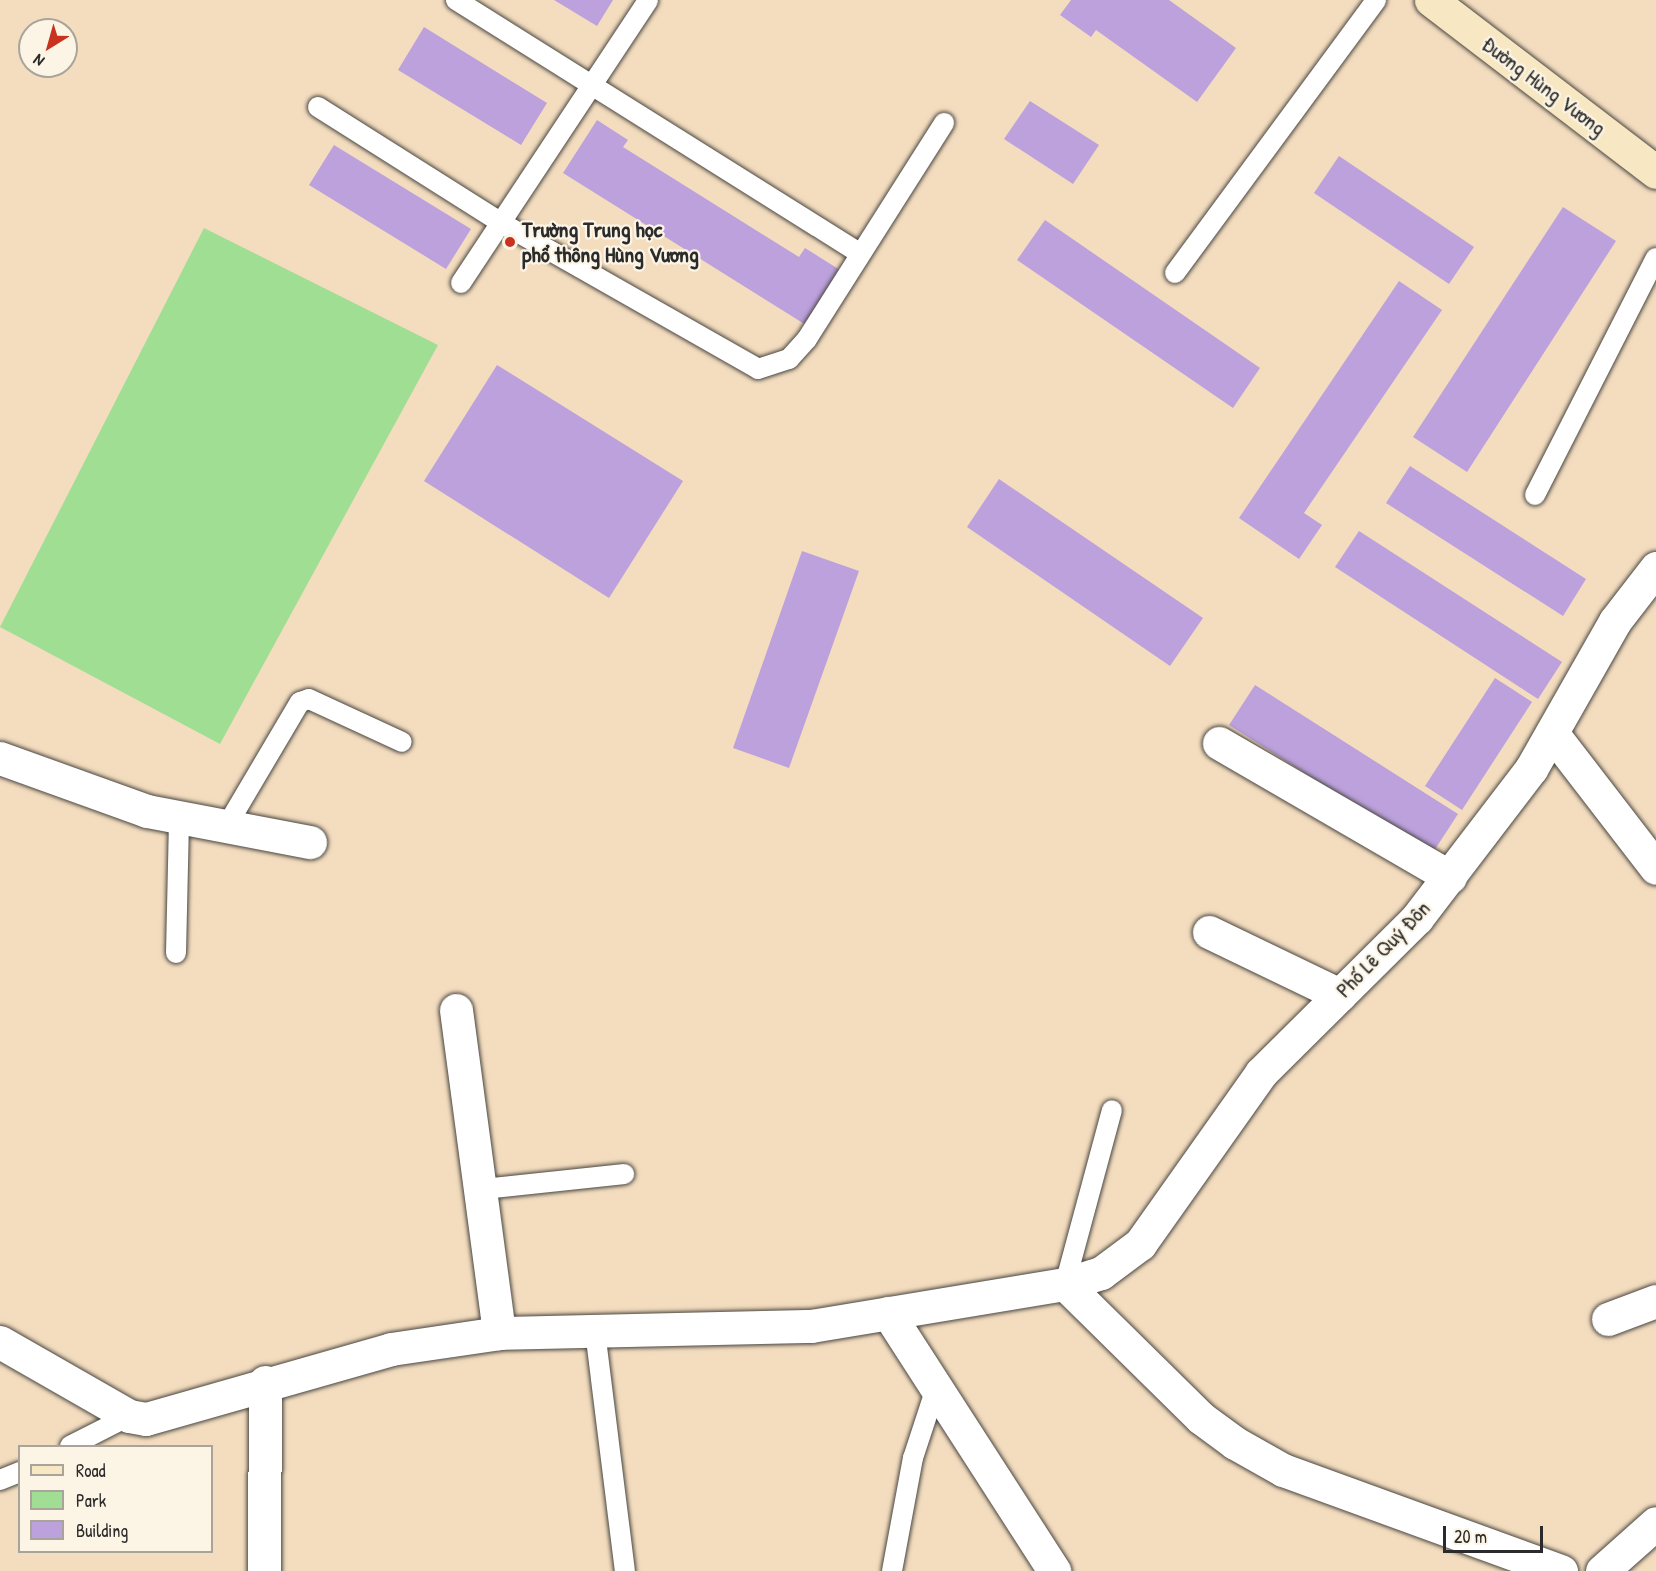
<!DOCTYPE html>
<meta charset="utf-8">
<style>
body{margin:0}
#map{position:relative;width:1656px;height:1571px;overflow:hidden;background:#f4ddbf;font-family:"Patrick Hand",sans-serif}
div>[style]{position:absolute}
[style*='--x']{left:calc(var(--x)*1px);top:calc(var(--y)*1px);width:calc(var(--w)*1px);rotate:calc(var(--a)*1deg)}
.green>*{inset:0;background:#9fde93}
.building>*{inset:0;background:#bca1dc}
.roads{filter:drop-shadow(0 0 2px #494641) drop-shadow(0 0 2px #494641)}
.lane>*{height:20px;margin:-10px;padding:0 10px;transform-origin:10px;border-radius:10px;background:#fff}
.street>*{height:33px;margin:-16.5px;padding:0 16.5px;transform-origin:16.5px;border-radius:16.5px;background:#fff}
.secondary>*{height:33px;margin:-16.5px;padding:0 16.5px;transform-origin:16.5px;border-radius:16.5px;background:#f7e8c3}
.dots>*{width:16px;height:16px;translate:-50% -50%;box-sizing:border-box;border:3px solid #fcf5e5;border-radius:50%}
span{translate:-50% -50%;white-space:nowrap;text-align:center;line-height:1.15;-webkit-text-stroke:4.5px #fcf5e5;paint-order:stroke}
.street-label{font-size:22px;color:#2b2b2b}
.poi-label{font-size:22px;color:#2b2b2b;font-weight:700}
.left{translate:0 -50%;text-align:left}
.legend{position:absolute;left:18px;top:1445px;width:195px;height:108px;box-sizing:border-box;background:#fcf5e5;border:2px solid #a8a49b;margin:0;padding:8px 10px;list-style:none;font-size:18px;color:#2b2b2b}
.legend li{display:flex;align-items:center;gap:12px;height:30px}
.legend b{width:30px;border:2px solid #a8a49b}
.north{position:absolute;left:18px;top:18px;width:60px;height:60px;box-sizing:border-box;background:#fcf5e5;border:2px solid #a8a49b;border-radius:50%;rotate:217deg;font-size:16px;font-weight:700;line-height:24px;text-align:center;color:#2b2b2b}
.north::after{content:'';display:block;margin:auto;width:21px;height:27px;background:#c8321e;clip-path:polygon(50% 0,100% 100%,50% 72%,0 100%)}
.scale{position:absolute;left:1443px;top:1526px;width:100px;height:27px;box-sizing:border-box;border:3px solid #2b2b2b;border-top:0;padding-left:8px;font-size:18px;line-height:21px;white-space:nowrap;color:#2b2b2b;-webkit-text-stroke:4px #fcf5e5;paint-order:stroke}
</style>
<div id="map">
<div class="green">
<div style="clip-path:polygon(204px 228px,438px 345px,220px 744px,0 627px)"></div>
</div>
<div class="building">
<div style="clip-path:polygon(554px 0,613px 0,597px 26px)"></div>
<div style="clip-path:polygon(1071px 0,1169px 0,1236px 48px,1197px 102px,1096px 30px,1091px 37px,1060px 15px)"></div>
<div style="clip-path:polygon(424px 27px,547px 103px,521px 145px,398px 70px)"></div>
<div style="clip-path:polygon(1030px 101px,1099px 145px,1073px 184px,1004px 139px)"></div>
<div style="clip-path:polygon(597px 120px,628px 140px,623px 147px,799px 257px,805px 248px,840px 270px,806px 325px,563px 173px)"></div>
<div style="clip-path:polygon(334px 145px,471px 229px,446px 269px,309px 185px)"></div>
<div style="clip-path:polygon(1339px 156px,1474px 247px,1449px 284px,1314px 193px)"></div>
<div style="clip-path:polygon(1563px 207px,1616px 241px,1467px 472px,1413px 437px)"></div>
<div style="clip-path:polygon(1045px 220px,1260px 368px,1233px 408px,1017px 260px)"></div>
<div style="clip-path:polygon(1399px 281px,1442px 310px,1304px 513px,1322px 525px,1299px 559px,1239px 518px)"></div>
<div style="clip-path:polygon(497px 365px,683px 481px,609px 598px,424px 481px)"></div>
<div style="clip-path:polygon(1410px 466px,1586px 579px,1563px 616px,1386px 503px)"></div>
<div style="clip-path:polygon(999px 479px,1203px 618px,1170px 666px,967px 527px)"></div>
<div style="clip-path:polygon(1359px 531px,1562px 662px,1538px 699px,1335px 567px)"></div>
<div style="clip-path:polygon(802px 551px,859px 571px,789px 768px,733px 748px)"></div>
<div style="clip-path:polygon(1495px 678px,1532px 702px,1462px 810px,1425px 786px)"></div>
<div style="clip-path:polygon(1255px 685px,1458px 814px,1432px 854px,1229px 725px)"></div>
</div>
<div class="roads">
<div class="lane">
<div style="--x:456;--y:0;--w:477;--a:32.1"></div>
<div style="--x:318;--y:107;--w:213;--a:32.3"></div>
<div style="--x:498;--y:221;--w:299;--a:29.6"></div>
<div style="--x:758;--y:369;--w:33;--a:-18"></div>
<div style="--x:789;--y:359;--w:27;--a:-48"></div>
<div style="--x:807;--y:339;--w:256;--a:-57.6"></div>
<div style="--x:1175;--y:273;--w:339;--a:-53.6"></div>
<div style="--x:461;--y:283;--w:339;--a:-56.5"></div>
<div style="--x:1535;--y:495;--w:266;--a:-63"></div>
<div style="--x:226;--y:827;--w:145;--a:-59.4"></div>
<div style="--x:300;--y:702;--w:9;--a:-18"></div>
<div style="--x:309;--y:699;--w:102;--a:24.8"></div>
<div style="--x:176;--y:953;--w:135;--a:-88.7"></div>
<div style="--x:484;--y:1189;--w:141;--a:-6.1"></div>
<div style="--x:1065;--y:1284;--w:180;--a:-74.9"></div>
<div style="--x:595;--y:1331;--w:242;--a:82.9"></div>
<div style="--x:70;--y:1446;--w:66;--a:-27"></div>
<div style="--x:0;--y:1480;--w:22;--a:-22"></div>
<div style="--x:892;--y:1571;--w:115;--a:-79.5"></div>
<div style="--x:913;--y:1458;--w:74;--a:-71.8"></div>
</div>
<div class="street">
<div style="--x:1552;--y:733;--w:170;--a:52.4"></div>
<div style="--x:1219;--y:743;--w:267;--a:30.1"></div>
<div style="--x:0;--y:758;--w:156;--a:19.8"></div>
<div style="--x:147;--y:811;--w:166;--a:10.8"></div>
<div style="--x:1209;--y:932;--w:145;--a:25.7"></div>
<div style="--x:456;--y:1010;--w:326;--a:82.4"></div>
<div style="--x:1065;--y:1284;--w:191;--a:44.6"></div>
<div style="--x:1201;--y:1418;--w:42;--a:36.3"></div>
<div style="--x:1235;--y:1443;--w:55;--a:29.4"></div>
<div style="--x:1283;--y:1470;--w:296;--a:20"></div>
<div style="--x:888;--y:1313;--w:307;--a:57.2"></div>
<div style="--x:1608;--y:1319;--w:51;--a:-20.6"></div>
<div style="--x:0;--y:1342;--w:149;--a:29.8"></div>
<div style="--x:129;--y:1416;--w:17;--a:10"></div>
<div style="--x:146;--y:1419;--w:255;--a:-15.9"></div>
<div style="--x:391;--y:1349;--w:109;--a:-8.4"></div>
<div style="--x:499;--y:1333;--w:312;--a:-1.3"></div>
<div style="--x:811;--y:1326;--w:257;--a:-9.4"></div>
<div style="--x:1065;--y:1284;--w:38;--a:-17"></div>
<div style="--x:1101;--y:1273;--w:49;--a:-36.6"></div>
<div style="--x:1140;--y:1244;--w:209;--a:-54.7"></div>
<div style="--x:1261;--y:1073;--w:220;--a:-44.8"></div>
<div style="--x:1417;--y:918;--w:188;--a:-52.6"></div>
<div style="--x:1531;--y:769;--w:170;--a:-60.4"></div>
<div style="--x:1615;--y:621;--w:67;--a:-52.3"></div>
<div style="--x:264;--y:1571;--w:189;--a:-89.7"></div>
<div style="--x:1602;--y:1571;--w:72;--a:-41.6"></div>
</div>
<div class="secondary">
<div style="--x:1431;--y:0;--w:283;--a:37.4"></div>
</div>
</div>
<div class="dots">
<div style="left:510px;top:242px;background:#c8321e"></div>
</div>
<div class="street-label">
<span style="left:1544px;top:86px;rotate:37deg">Đường Hùng Vương</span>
<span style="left:1383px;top:949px;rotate:-46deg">Phố Lê Quý Đôn</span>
</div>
<div class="poi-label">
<span class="left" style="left:522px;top:242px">Trường Trung học<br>phổ thông Hùng Vương</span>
</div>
<ul class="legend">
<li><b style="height:8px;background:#f7e8c3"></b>Road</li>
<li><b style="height:16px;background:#9fde93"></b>Park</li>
<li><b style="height:16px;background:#bca1dc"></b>Building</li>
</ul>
<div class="north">N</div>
<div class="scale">20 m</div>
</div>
